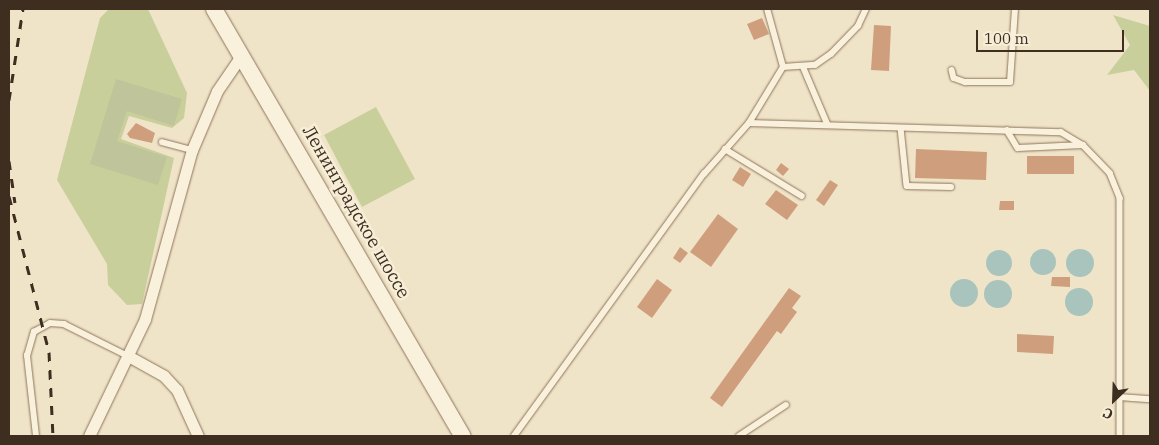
<!DOCTYPE html>
<meta charset="utf-8">
<style>
body{margin:0}
#map{position:relative;width:1159px;height:445px;overflow:hidden;background:#f0e4c8;font-family:"IBM Plex Serif",serif}
div>[style]{position:absolute}
[style*='--x']{left:calc(var(--x)*1px);top:calc(var(--y)*1px);width:calc(var(--w)*1px);rotate:calc(var(--a)*1deg)}
.green>*{inset:0;background:#c9cf9b}
.cemetery>*{inset:0;background:#bfc49a}
.water>*{inset:0;background:#a9c4bc}
.round{border-radius:50%}
.building>*{inset:0;background:#cf9f7d}
.roads{filter:drop-shadow(0 0 1px #8d765c) drop-shadow(0 0 1px #8d765c)}
.lane>*{height:5.5px;margin:-2.75px;padding:0 2.75px;transform-origin:2.75px;border-radius:2.75px;background:#faf1dc}
.street>*{height:11px;margin:-5.5px;padding:0 5.5px;transform-origin:5.5px;border-radius:5.5px;background:#faf1dc}
.secondary>*{height:16px;margin:-8px;padding:0 8px;transform-origin:8px;border-radius:8px;background:#faf1dc}
.rail>*{height:3px;margin-top:-1.5px;transform-origin:0;background:repeating-linear-gradient(90deg,#3d2e20 0 9px,transparent 0 18px)}
span{translate:-50% -50%;white-space:nowrap;text-align:center;line-height:1.15;-webkit-text-stroke:5px #f7eed8;paint-order:stroke}
.street-label{font-size:18px;color:#3d2e20}
.frame{position:absolute;inset:0;border:10px solid #3d2e20;pointer-events:none}
.north{position:absolute;left:1089px;top:375px;width:50px;height:50px;-webkit-text-stroke:4px #f7eed8;paint-order:stroke;rotate:204deg;font-size:14px;font-weight:700;line-height:20px;text-align:center;color:#3d2e20}
.north::after{content:'';display:block;margin:auto;width:18px;height:22px;background:#3d2e20;clip-path:polygon(50% 0,100% 100%,50% 72%,0 100%)}
.scale{position:absolute;left:976px;top:30px;width:148px;height:22px;box-sizing:border-box;border:2px solid #3d2e20;border-top:0;padding-left:6px;font-size:15px;line-height:18px;white-space:nowrap;color:#3d2e20;-webkit-text-stroke:4px #f7eed8;paint-order:stroke}
</style>
<div id="map">
<div class="green">
<div style="clip-path:polygon(109px 9px,148px 9px,187px 93px,184px 118px,172px 128px,129px 116px,121px 139px,174px 158px,142px 304px,127px 305px,108px 285px,107px 264px,57px 180px,100px 18px)"></div>
<div style="clip-path:polygon(1113px 15px,1150px 26px,1150px 91px,1134px 70px,1107px 75px,1130px 45px)"></div>
<div style="clip-path:polygon(376px 107px,415px 179px,362px 207px,324px 135px)"></div>
</div>
<div class="cemetery">
<div style="clip-path:polygon(116px 79px,182px 99px,174px 126px,127px 111px,117px 141px,167px 157px,158px 185px,90px 164px)"></div>
</div>
<div class="water">
<div class="round" style="left:1030px;top:249px;width:26px;height:26px"></div>
<div class="round" style="left:1066px;top:249px;width:28px;height:28px"></div>
<div class="round" style="left:986px;top:250px;width:26px;height:26px"></div>
<div class="round" style="left:950px;top:279px;width:28px;height:28px"></div>
<div class="round" style="left:984px;top:280px;width:28px;height:28px"></div>
<div class="round" style="left:1065px;top:288px;width:28px;height:28px"></div>
</div>
<div class="building">
<div style="clip-path:polygon(762px 18px,769px 34px,754px 40px,747px 24px)"></div>
<div style="clip-path:polygon(874px 25px,891px 26px,889px 71px,871px 70px)"></div>
<div style="clip-path:polygon(136px 123px,155px 133px,152px 143px,130px 138px,127px 134px)"></div>
<div style="clip-path:polygon(916px 149px,987px 152px,986px 180px,915px 178px)"></div>
<div style="clip-path:polygon(1027px 156px,1074px 156px,1074px 174px,1027px 174px)"></div>
<div style="clip-path:polygon(781px 163px,789px 169px,783px 176px,776px 170px)"></div>
<div style="clip-path:polygon(740px 167px,751px 174px,743px 187px,732px 180px)"></div>
<div style="clip-path:polygon(830px 180px,838px 185px,824px 206px,816px 200px)"></div>
<div style="clip-path:polygon(776px 190px,798px 205px,787px 220px,765px 204px)"></div>
<div style="clip-path:polygon(1000px 201px,1014px 201px,1014px 210px,999px 210px)"></div>
<div style="clip-path:polygon(718px 214px,738px 229px,711px 267px,690px 252px)"></div>
<div style="clip-path:polygon(680px 247px,688px 253px,680px 263px,673px 258px)"></div>
<div style="clip-path:polygon(1052px 277px,1070px 277px,1070px 287px,1051px 286px)"></div>
<div style="clip-path:polygon(657px 279px,672px 290px,652px 318px,637px 307px)"></div>
<div style="clip-path:polygon(789px 288px,801px 296px,792px 308px,797px 312px,781px 334px,777px 331px,722px 407px,710px 398px)"></div>
<div style="clip-path:polygon(1017px 334px,1054px 336px,1053px 354px,1017px 352px)"></div>
</div>
<div class="roads">
<div class="lane">
<div style="--x:803;--y:66;--w:64;--a:67"></div>
<div style="--x:783;--y:67;--w:32;--a:-4"></div>
<div style="--x:815;--y:65;--w:19;--a:-35"></div>
<div style="--x:831;--y:54;--w:39;--a:-46"></div>
<div style="--x:858;--y:26;--w:19;--a:-65"></div>
<div style="--x:952;--y:70;--w:8;--a:76"></div>
<div style="--x:954;--y:78;--w:12;--a:20"></div>
<div style="--x:965;--y:82;--w:45;--a:0"></div>
<div style="--x:1010;--y:82;--w:73;--a:-86.1"></div>
<div style="--x:749;--y:123;--w:312;--a:1.7"></div>
<div style="--x:1061;--y:132;--w:26;--a:31"></div>
<div style="--x:1083;--y:145;--w:39;--a:46"></div>
<div style="--x:1110;--y:173;--w:27;--a:68"></div>
<div style="--x:1120;--y:198;--w:238;--a:90"></div>
<div style="--x:901;--y:128;--w:58;--a:84.1"></div>
<div style="--x:907;--y:186;--w:44;--a:1.3"></div>
<div style="--x:1007;--y:130;--w:21;--a:59"></div>
<div style="--x:1018;--y:148;--w:65;--a:-2.6"></div>
<div style="--x:162;--y:142;--w:31;--a:15"></div>
<div style="--x:725;--y:149;--w:90;--a:31.4"></div>
<div style="--x:1119;--y:397;--w:31;--a:4"></div>
<div style="--x:36;--y:436;--w:81;--a:-96.4"></div>
<div style="--x:27;--y:356;--w:25;--a:-74"></div>
<div style="--x:34;--y:332;--w:18;--a:-29"></div>
<div style="--x:50;--y:323;--w:14;--a:4"></div>
<div style="--x:64;--y:324;--w:72;--a:26.6"></div>
<div style="--x:514;--y:436;--w:324;--a:-54.1"></div>
<div style="--x:704;--y:174;--w:68;--a:-48.6"></div>
<div style="--x:749;--y:123;--w:66;--a:-58.7"></div>
<div style="--x:783;--y:67;--w:60;--a:-105.4"></div>
<div style="--x:739;--y:436;--w:56;--a:-33.4"></div>
</div>
<div class="street">
<div style="--x:130;--y:357;--w:39;--a:29"></div>
<div style="--x:164;--y:376;--w:19;--a:47"></div>
<div style="--x:177;--y:390;--w:51;--a:65.5"></div>
<div style="--x:89;--y:436;--w:130;--a:-64.4"></div>
<div style="--x:145;--y:319;--w:175;--a:-74.5"></div>
<div style="--x:192;--y:150;--w:64;--a:-67"></div>
<div style="--x:217;--y:91;--w:42;--a:-55.6"></div>
</div>
<div class="secondary">
<div style="--x:214;--y:9;--w:494;--a:59.8"></div>
</div>
</div>
<div class="rail">
<div style="--x:9;--y:100;--w:92;--a:-81.3"></div>
<div style="--x:9;--y:161;--w:42;--a:81.9"></div>
<div style="--x:9;--y:196;--w:161;--a:75.6"></div>
<div style="--x:49;--y:352;--w:84;--a:87.3"></div>
</div>
<div class="street-label">
<span style="left:356px;top:212px;rotate:60deg">Ленинградское шоссе</span>
</div>
<div class="frame"></div>
<div class="north">С</div>
<div class="scale">100 m</div>
</div>
